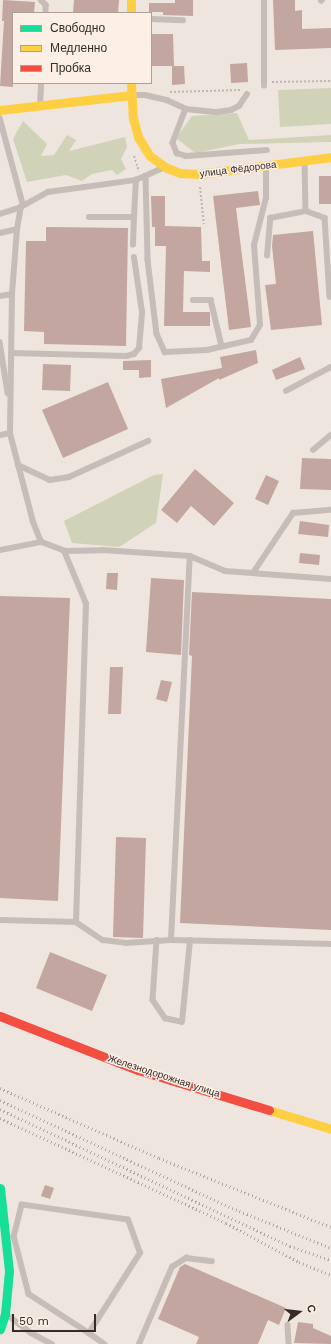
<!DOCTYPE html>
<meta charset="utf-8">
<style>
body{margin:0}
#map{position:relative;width:331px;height:1344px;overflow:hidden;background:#eee5df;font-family:"Work Sans",sans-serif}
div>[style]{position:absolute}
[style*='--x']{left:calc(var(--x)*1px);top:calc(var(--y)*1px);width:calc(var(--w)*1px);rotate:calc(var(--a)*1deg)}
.green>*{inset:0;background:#d1d3b8}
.building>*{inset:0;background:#c3a69f}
.path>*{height:2px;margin-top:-1px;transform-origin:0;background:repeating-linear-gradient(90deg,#bfb6b1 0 2px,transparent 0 4px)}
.lane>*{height:5.5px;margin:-2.75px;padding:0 2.75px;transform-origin:2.75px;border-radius:2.75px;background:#c7bdb8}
.fast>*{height:9px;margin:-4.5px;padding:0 4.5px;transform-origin:4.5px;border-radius:4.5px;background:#16e098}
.slow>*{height:9px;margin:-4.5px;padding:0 4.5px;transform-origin:4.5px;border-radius:4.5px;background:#ffcf43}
.jam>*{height:9px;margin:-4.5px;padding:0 4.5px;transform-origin:4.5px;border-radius:4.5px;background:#f24e42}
.rail>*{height:3px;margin-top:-1.5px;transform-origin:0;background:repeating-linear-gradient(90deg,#aea7a3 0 1px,transparent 0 4px)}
span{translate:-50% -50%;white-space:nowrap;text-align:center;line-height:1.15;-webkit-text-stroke:3px #fbefe6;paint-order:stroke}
.street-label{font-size:10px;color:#382a26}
.legend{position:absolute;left:12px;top:12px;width:140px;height:72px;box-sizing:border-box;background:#fbefe6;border:1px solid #ada099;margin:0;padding:5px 7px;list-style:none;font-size:12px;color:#382a26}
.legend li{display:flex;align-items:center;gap:8px;height:20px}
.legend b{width:20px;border:1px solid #ada099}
.north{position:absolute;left:279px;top:1292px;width:40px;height:40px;-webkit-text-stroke:3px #fbefe6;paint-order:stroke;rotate:75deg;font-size:11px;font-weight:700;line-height:16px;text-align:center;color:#382a26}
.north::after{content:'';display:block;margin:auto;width:14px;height:18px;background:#382a26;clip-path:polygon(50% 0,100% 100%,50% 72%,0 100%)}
.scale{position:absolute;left:12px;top:1314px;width:84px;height:18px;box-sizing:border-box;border:2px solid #382a26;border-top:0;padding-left:5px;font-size:12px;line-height:14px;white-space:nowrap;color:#382a26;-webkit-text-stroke:3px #fbefe6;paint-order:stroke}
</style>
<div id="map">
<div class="green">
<div style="clip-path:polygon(331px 88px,331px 124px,280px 127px,278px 90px)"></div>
<div style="clip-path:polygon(237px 113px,249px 140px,331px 135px,331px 142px,240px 144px,195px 153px,176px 138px,192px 116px)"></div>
<div style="clip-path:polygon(23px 121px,47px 144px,41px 156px,54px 155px,67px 135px,76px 140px,69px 151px,125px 137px,127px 147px,121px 159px,126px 169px,117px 175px,112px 170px,92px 174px,82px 181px,66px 175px,27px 182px,13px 139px)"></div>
<div style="clip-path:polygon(163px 474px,156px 523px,119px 547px,72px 543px,64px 521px,154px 475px)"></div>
</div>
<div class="building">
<div style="clip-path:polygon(3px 0,35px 2px,34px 13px,13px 13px,13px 87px,0 86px,4px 21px,2px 21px)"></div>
<div style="clip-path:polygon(74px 0,119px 0,118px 13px,73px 12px)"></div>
<div style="clip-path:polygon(175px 0,193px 0,193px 16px,163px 15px,163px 12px,149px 12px,149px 3px,175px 3px)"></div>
<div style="clip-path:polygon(273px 0,295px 0,295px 11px,302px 10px,302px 29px,331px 28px,331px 48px,275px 50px)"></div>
<div style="clip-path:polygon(152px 34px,173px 34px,174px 66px,184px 66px,185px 84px,172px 85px,172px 66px,151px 66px)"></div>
<div style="clip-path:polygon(247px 63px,248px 82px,231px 83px,230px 64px)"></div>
<div style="clip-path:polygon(319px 176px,331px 176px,331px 204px,319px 204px)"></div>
<div style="clip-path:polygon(258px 191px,260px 205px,236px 208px,251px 327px,229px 330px,213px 196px)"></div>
<div style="clip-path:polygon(151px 196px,165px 196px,165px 226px,201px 227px,202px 261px,210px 261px,210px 272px,184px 271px,183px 312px,210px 312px,210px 326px,164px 326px,166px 246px,155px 246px,155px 227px,152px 227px)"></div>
<div style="clip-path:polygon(46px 227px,128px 228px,126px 346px,44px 344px,44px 332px,24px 331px,26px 241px,46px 241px)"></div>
<div style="clip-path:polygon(313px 231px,322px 325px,271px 330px,265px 285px,276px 284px,272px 246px,273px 235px)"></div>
<div style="clip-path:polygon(256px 350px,258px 363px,219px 380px,219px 378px,166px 408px,161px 379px,222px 368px,220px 357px)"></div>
<div style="clip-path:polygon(300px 357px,305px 369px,276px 380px,272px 370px)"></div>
<div style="clip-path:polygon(151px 360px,151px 377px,139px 378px,139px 370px,123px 370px,123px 361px)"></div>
<div style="clip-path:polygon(43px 364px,71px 365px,70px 391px,42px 390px)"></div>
<div style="clip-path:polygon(108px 382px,128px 429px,63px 458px,42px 410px)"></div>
<div style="clip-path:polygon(302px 458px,331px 459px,331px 490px,300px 489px)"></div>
<div style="clip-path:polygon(195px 469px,234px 503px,214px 526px,191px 506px,177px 523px,161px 510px)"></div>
<div style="clip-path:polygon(266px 475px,279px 481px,268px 505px,255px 499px)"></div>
<div style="clip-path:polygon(300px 521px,329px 525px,328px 537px,298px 534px)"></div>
<div style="clip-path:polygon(300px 553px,320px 555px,319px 565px,299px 563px)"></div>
<div style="clip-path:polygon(107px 573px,118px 573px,117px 590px,106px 589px)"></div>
<div style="clip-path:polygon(151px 578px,184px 580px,181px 655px,146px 652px)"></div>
<div style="clip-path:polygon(192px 592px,331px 599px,331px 930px,180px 923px,192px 656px,189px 655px)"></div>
<div style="clip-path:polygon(0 596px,70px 598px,58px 901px,0 898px)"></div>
<div style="clip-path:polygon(110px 667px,123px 667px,121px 714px,108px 714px)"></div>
<div style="clip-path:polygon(161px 680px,172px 682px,167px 702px,156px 699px)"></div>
<div style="clip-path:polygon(116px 837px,146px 838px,143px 938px,113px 937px)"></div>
<div style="clip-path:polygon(50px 952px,107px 975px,92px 1011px,36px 988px)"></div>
<div style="clip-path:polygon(45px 1185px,54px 1188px,50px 1199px,41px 1196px)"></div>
<div style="clip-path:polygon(185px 1264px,286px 1308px,279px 1325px,268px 1320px,258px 1344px,196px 1344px,199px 1337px,158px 1319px,180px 1267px)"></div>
<div style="clip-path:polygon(298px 1322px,313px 1324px,313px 1328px,331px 1336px,331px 1344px,294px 1343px)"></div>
</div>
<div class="path">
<div style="--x:272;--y:82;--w:59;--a:-1"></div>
<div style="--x:170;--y:92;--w:70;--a:-1.6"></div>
<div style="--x:134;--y:156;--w:16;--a:72"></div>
<div style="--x:200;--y:187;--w:37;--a:84"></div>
</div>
<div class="lane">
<div style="--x:41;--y:0;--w:7;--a:45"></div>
<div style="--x:46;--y:5;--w:8;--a:90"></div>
<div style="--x:321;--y:1;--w:1;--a:-45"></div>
<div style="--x:151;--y:19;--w:32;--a:2"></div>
<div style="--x:264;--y:86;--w:86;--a:-90"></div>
<div style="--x:132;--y:95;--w:13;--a:0"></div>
<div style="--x:145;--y:95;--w:23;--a:13"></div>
<div style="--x:167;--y:100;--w:21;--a:25"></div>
<div style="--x:186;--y:109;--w:31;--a:6"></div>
<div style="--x:217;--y:112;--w:14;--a:-8"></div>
<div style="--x:231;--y:110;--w:9;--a:-27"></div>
<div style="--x:239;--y:106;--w:14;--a:-56"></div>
<div style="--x:40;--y:105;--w:22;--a:-87"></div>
<div style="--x:186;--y:109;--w:36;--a:111"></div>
<div style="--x:173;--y:143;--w:11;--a:68"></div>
<div style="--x:177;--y:153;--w:9;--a:18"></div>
<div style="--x:186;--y:156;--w:81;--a:-4.2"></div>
<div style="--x:0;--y:118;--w:89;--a:75"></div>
<div style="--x:305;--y:161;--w:50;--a:88.9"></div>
<div style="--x:306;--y:211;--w:20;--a:20"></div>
<div style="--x:325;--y:218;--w:79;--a:86.4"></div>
<div style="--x:146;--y:176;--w:84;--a:88.6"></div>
<div style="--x:148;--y:260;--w:75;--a:83.1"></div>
<div style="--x:157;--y:334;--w:20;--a:66"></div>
<div style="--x:165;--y:352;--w:42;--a:-2.7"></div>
<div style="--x:207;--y:350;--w:45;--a:-12.8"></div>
<div style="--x:251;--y:340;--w:17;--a:-59"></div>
<div style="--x:260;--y:325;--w:80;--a:-94.3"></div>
<div style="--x:254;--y:245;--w:49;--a:-75.7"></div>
<div style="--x:266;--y:198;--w:32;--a:-90"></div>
<div style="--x:0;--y:214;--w:22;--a:-18"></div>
<div style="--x:89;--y:217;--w:45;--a:0"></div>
<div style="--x:134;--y:217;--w:37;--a:-87"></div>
<div style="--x:0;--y:233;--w:17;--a:-13"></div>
<div style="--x:133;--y:245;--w:28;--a:-88"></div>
<div style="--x:267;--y:256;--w:38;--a:-85"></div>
<div style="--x:270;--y:218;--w:37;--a:-11"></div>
<div style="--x:0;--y:296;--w:12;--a:-9"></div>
<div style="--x:193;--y:300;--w:18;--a:0"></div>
<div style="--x:211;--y:300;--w:47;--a:76.6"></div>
<div style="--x:0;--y:342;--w:52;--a:81.1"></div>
<div style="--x:11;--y:353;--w:116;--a:1.5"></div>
<div style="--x:127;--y:356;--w:7;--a:-16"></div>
<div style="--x:134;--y:354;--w:8;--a:-50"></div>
<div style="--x:139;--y:348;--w:36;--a:-85"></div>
<div style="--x:142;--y:312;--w:55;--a:-98.4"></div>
<div style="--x:286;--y:391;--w:51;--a:-28.1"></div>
<div style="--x:0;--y:435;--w:10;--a:-11"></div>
<div style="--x:313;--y:450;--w:23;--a:-40"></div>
<div style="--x:18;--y:465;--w:35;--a:25"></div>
<div style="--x:50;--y:480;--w:19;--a:-9"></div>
<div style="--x:69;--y:477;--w:87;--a:-24.5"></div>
<div style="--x:0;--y:550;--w:42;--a:-11"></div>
<div style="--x:64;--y:551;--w:39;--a:-1"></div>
<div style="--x:103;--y:550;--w:87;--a:3.9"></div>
<div style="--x:190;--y:556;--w:38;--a:23"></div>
<div style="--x:225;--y:571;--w:106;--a:4.3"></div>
<div style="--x:253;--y:573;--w:72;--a:-56.3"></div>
<div style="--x:293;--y:513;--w:38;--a:-5"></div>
<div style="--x:0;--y:920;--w:76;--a:1.5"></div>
<div style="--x:76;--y:922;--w:318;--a:-88.2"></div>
<div style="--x:86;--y:604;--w:57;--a:-112.5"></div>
<div style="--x:64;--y:551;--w:25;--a:-159"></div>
<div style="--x:41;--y:542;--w:22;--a:-112"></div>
<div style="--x:33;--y:522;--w:91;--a:-104.6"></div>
<div style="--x:10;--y:434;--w:140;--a:-89.2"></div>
<div style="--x:12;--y:294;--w:65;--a:-85.6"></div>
<div style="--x:17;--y:229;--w:22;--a:-80"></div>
<div style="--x:21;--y:207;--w:31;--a:-29"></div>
<div style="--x:48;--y:192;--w:89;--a:-7.8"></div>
<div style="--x:136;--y:180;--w:30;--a:-24"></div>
<div style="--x:76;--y:922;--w:32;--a:34"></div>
<div style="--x:103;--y:940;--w:23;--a:7"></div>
<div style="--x:126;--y:943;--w:45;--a:-3.8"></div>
<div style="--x:171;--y:940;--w:160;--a:1.4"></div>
<div style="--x:157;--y:940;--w:60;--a:93.8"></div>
<div style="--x:153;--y:1000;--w:22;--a:56"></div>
<div style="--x:165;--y:1018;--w:17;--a:13"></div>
<div style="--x:182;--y:1022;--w:82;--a:-84.4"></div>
<div style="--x:171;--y:940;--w:384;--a:-87.2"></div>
<div style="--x:6;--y:1314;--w:31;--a:37"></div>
<div style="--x:31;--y:1333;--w:24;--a:28"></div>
<div style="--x:288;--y:1325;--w:19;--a:87"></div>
<div style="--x:89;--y:1333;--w:95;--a:-57.5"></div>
<div style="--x:140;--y:1253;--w:35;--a:-110"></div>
<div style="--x:128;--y:1220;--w:107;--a:-171.9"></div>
<div style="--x:22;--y:1205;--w:32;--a:104"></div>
<div style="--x:14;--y:1236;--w:60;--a:75.5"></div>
<div style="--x:29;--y:1294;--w:72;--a:33"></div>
<div style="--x:89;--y:1333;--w:19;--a:35"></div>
<div style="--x:139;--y:1344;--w:84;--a:-66.8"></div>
<div style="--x:172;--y:1267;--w:17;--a:-33"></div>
<div style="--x:186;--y:1258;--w:26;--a:7"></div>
</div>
<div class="fast">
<div style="--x:0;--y:1188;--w:83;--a:83.8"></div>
<div style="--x:9;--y:1271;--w:43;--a:95.3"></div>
<div style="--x:5;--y:1314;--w:16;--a:108"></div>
</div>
<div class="slow">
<div style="--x:131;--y:0;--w:13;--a:90"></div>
<div style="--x:131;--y:83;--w:35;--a:87"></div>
<div style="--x:133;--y:118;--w:20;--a:75"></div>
<div style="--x:138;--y:137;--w:22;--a:58"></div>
<div style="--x:150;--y:156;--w:19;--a:36"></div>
<div style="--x:165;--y:167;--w:16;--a:22"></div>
<div style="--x:180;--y:173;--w:19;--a:3"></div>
<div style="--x:199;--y:174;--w:133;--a:-7.3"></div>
<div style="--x:0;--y:110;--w:132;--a:-6.5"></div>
<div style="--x:269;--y:1110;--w:65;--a:17"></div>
</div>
<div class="jam">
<div style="--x:0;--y:1016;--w:148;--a:21.4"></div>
<div style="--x:138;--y:1070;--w:137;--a:17"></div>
</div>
<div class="rail">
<div style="--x:0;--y:1088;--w:174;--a:23.8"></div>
<div style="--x:159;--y:1158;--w:185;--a:21.9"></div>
<div style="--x:0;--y:1100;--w:256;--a:25"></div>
<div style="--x:232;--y:1208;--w:107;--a:22"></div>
<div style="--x:0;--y:1109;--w:321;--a:25.3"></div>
<div style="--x:290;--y:1246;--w:43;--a:18.9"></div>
<div style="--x:0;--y:1118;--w:249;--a:24.9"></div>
<div style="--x:226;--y:1223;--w:83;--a:28.1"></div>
<div style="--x:299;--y:1262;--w:35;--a:22"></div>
</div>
<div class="street-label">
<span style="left:238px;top:169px;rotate:-7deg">улица Фёдорова</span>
<span style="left:164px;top:1076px;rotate:18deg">Железнодорожная улица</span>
</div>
<ul class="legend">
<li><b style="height:5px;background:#16e098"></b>Свободно</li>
<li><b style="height:5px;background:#ffcf43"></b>Медленно</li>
<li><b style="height:5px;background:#f24e42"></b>Пробка</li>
</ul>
<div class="north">С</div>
<div class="scale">50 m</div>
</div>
